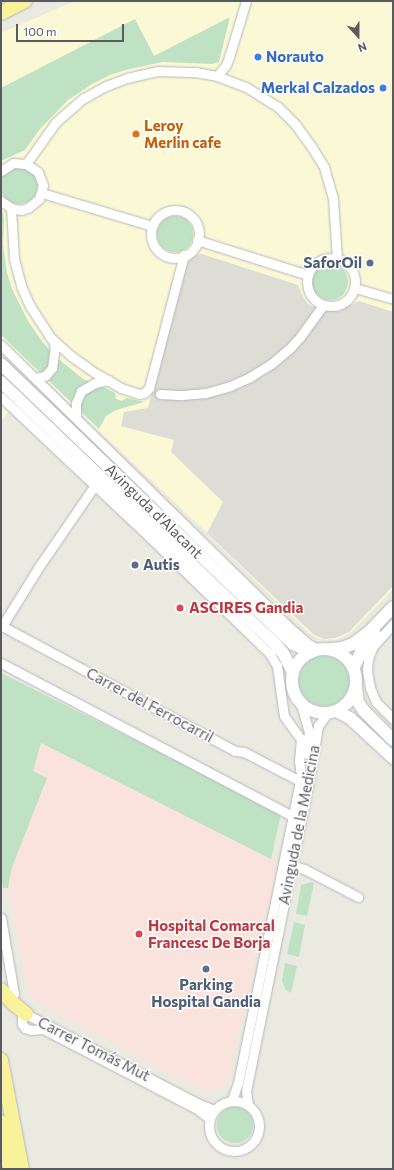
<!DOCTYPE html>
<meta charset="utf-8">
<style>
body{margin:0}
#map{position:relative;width:394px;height:1170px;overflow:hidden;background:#ebeae0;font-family:Commissioner,sans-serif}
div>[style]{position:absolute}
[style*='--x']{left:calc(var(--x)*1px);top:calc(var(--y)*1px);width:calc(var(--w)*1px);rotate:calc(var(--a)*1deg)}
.commercial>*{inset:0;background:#fbf8d5}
.industrial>*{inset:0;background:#dddcd5}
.medical>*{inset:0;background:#f9e3dc}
.green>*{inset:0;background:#bee2c3}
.round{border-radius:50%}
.roads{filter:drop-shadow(0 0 1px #b6b7bc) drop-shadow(0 0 1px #b6b7bc)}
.minor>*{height:9px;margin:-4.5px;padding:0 4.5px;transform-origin:4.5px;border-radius:4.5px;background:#fff}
.minor>.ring{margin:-4.5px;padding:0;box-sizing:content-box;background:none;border:9px solid #fff;border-radius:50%}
.secondary>*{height:12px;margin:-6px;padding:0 6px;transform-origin:6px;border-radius:6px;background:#fff}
.secondary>.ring{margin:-6px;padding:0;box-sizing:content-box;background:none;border:12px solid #fff;border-radius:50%}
.trunk>*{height:14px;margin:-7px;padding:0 7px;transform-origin:7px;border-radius:7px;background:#f8f29a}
.dots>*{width:11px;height:11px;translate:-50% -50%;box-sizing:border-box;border:2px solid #fff;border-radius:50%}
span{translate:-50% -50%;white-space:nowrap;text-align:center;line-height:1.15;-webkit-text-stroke:3px #fff;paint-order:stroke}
.shop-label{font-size:15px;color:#366cbe;font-weight:700}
.left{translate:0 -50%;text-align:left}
.right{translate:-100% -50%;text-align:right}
.food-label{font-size:15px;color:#c56008;font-weight:700}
.service-label{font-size:15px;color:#4e5e75;font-weight:700}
.street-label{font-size:15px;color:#595b60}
.health-label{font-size:15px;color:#be3a42;font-weight:700}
.frame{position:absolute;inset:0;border:2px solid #595b60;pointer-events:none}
.north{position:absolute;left:338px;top:16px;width:40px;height:40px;-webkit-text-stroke:3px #fff;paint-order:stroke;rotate:159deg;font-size:11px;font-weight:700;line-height:16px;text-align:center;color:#595b60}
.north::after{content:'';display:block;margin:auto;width:14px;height:18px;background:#595b60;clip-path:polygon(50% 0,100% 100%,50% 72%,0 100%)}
.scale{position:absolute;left:16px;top:24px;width:108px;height:18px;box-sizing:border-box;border:2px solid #595b60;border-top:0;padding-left:5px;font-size:12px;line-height:14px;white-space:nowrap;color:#595b60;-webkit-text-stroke:3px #fff;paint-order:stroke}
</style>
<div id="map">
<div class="commercial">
<div style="clip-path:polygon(75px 1px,393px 1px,393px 589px,351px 632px,337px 640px,319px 639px,310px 634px,207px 533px,1px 338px,1px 33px)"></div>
<div style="clip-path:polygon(1px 404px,9px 412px,1px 421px)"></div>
</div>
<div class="industrial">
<div style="clip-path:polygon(202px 254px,298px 285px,302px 295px,308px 304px,320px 310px,339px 311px,359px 301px,393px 312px,393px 586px,349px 632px,336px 638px,323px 639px,313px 634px,207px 533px,223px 502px,171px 452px,174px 440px,121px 426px,124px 412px,148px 408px,188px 262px,196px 255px)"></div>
</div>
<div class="medical">
<div style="clip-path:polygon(41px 742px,278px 862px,230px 1074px,227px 1085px,215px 1091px,198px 1088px,37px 1001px,28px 992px,8px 888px,11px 870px,47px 778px,33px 771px)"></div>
</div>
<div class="green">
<div style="clip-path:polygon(230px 17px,219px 62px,212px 64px,162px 62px,126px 70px,110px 75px,92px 84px,68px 100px,40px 129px,25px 150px,1px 161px,1px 88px,135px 19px,154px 56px)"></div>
<div class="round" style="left:0;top:166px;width:38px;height:38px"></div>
<div style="clip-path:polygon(1px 210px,3px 212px,4px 220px,3px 245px,7px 273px,12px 289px,28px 321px,41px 340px,55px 356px,83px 379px,102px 386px,115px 393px,116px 399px,122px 401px,127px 398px,144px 402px,116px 410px,106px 416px,99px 429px,1px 335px)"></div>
<div class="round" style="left:157px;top:216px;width:36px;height:36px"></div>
<div class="round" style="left:312px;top:264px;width:36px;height:36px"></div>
<div class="round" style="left:299px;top:656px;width:50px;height:50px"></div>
<div style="clip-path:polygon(1px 673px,281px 813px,271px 859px,41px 743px,33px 771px,47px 778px,11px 870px,8px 888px,3px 888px,1px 879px)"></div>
<div style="clip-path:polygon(311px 882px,314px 883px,307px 916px,296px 914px,301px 885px)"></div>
<div style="clip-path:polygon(294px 922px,305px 925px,299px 957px,287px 954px)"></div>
<div style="clip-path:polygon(285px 963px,297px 966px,291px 993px,286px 990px,282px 981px)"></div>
<div class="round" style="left:217px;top:1107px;width:36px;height:36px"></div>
</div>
<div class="roads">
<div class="minor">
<div style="--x:217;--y:76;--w:14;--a:-51"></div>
<div style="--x:226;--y:65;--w:9;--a:-69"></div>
<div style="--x:229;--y:57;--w:59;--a:-73.1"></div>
<div style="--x:26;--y:164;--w:52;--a:-54.5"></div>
<div style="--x:56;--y:122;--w:37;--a:-41"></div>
<div style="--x:84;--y:98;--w:25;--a:-29"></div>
<div style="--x:106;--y:86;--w:22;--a:-21"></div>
<div style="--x:127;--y:78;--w:32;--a:-13"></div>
<div style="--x:158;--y:71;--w:37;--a:2"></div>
<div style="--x:195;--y:72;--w:22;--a:10"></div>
<div style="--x:217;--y:76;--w:31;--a:21"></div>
<div style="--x:246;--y:87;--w:38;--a:32"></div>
<div style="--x:278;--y:107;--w:24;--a:45"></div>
<div style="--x:295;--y:124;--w:27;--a:54"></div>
<div style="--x:311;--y:146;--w:25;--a:58"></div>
<div style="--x:324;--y:167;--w:33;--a:74"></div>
<div style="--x:333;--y:199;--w:60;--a:86.2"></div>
<div style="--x:1;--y:171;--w:14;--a:-34"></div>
<div style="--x:13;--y:163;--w:13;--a:4"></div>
<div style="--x:26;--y:164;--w:14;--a:34"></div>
<div style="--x:38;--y:172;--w:14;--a:69"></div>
<div style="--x:43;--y:185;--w:15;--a:106"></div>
<div style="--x:39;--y:199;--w:14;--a:141"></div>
<div style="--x:28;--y:208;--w:7;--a:164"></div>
<div style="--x:21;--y:210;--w:10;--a:-169"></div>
<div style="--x:11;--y:208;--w:12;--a:-145"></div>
<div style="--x:42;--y:193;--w:115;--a:16.7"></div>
<div style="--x:11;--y:208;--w:51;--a:86.6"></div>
<div style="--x:14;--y:259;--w:28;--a:75"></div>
<div style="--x:21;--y:286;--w:22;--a:66"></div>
<div style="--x:30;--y:306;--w:37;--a:57"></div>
<div style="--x:50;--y:337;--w:28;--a:42"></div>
<div style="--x:71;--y:356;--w:32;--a:35"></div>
<div style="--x:97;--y:374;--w:28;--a:30"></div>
<div style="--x:121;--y:388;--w:19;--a:18"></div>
<div style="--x:139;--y:394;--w:5;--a:-11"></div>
<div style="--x:144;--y:393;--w:7;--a:-45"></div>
<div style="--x:149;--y:388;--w:138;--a:-75.3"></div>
<div class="ring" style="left:151px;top:210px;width:39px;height:39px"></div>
<div style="--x:197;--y:240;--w:116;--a:17.5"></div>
<div class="ring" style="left:307px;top:258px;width:39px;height:39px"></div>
<div style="--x:355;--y:288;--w:40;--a:16"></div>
<div style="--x:1;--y:345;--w:404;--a:44.4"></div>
<div style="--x:290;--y:628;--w:23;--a:41"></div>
<div style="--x:307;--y:643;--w:12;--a:31"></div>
<div style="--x:36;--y:378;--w:9;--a:-13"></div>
<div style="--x:45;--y:376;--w:11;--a:-49"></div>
<div style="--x:52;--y:368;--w:21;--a:-82"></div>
<div style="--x:55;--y:347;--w:9;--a:-111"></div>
<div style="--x:160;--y:394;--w:22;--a:3"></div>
<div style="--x:182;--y:395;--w:24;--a:-5"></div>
<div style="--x:206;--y:393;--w:25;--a:-16"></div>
<div style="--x:230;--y:386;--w:22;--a:-24"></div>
<div style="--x:250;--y:377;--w:25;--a:-32"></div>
<div style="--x:271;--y:364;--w:26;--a:-40"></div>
<div style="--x:291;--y:347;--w:13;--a:-48"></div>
<div style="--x:300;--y:337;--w:39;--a:-54"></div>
<div style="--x:1;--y:397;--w:185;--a:43.3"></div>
<div style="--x:136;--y:524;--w:187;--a:44.1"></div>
<div style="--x:270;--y:654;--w:14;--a:60"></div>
<div style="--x:277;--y:666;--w:50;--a:82"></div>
<div style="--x:284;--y:716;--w:29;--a:54"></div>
<div style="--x:301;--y:739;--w:22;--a:95"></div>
<div style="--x:299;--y:761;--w:15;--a:82"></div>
<div style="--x:76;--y:418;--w:15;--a:-90"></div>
<div style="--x:76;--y:403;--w:13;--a:-67"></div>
<div style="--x:81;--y:391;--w:16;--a:-30"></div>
<div style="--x:95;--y:383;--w:14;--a:-12"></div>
<div style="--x:95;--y:485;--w:97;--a:124.5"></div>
<div style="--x:40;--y:565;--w:72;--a:121.9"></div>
<div style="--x:2;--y:626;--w:264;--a:28.2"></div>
<div style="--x:235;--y:751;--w:9;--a:6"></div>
<div style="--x:244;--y:752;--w:63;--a:27.4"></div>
<div style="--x:393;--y:624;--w:30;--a:132"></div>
<div style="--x:373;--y:646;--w:14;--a:111"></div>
<div style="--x:368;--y:659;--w:12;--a:95"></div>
<div style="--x:367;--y:671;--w:17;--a:80"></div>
<div style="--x:370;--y:688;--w:15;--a:67"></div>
<div style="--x:376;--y:702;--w:24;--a:45"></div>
<div style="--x:1;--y:663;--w:329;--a:27.7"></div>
<div style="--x:300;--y:701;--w:32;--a:74"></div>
<div style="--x:309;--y:732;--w:22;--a:100"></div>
<div style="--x:291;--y:865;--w:14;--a:17"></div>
<div style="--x:304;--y:869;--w:61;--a:27.4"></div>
<div style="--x:1;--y:918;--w:77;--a:80.3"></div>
<div style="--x:232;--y:1100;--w:18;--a:-71"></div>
<div style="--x:238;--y:1083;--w:314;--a:-78.4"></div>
<div class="ring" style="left:209px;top:1101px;width:41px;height:41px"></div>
<div style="--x:248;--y:1105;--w:14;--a:-98"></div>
<div style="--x:246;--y:1091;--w:310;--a:-78.5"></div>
<div style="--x:308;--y:787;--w:62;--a:-80.7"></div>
<div style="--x:318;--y:726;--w:17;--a:-54"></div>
<div style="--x:210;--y:1119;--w:16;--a:-142"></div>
<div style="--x:197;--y:1109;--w:174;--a:-152.5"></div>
<div style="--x:43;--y:1029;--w:12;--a:175"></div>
<div style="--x:31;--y:1030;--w:6;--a:-162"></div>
<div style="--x:25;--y:1028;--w:5;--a:-127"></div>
<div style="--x:22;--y:1024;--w:8;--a:-90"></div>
<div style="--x:22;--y:1016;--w:4;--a:-27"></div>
<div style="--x:26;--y:1014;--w:195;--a:27.5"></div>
<div style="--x:199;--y:1104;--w:17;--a:21"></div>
</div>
<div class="secondary">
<div style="--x:1;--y:364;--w:405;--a:43.8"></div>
<div style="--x:293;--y:644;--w:20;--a:24"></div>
<div style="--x:1;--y:382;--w:381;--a:43.7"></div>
<div style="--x:276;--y:645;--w:11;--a:49"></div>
<div style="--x:283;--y:653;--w:22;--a:63"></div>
<div style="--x:331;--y:649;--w:11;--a:-5"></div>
<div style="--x:342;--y:648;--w:12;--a:-20"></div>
<div style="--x:353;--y:644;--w:21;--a:-37"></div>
<div style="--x:370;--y:631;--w:33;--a:-46"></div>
<div class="ring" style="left:292px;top:649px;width:52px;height:52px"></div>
<div style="--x:354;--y:667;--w:19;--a:-65"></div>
<div style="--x:362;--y:650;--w:21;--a:-53"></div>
<div style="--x:356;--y:688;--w:14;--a:82"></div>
<div style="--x:358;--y:702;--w:11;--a:56"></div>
<div style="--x:364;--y:711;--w:41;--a:45"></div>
<div style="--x:336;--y:711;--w:16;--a:27"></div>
<div style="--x:350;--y:718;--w:59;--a:42.9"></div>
</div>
<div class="trunk">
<div style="--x:1;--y:13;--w:27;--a:-27"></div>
<div style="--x:1;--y:990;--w:18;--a:47"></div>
<div style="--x:13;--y:1003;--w:17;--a:40"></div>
<div style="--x:1;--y:1060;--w:111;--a:79.1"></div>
<div style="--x:1;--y:1122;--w:48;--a:79.2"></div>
</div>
</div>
<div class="dots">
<div style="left:258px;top:57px;background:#3f7fe0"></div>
<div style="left:383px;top:88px;background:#3f7fe0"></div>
<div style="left:136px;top:134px;background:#e8710a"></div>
<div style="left:370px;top:263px;background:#5c6f8a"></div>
<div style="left:135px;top:565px;background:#5c6f8a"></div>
<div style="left:180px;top:608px;background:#e0444e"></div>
<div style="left:139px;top:934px;background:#e0444e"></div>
<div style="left:206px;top:969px;background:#5c6f8a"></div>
</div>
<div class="shop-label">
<span class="left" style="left:266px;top:57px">Norauto</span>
<span class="right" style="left:375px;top:88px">Merkal Calzados</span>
</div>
<div class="food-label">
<span class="left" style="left:144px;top:134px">Leroy<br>Merlin cafe</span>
</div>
<div class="service-label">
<span class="right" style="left:362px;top:263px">SaforOil</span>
<span class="left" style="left:143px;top:565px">Autis</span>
<span style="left:206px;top:993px">Parking<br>Hospital Gandia</span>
</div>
<div class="street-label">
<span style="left:154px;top:511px;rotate:44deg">Avinguda d'Alacant</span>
<span style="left:150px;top:705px;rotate:28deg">Carrer del Ferrocarril</span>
<span style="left:299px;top:825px;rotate:-79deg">Avinguda de la Medicina</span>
<span style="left:94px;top:1049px;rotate:27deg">Carrer Tomás Mut</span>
</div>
<div class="health-label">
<span class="left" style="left:189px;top:608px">ASCIRES Gandia</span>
<span class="left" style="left:148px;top:934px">Hospital Comarcal<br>Francesc De Borja</span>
</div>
<div class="frame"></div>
<div class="north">N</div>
<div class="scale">100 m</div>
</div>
